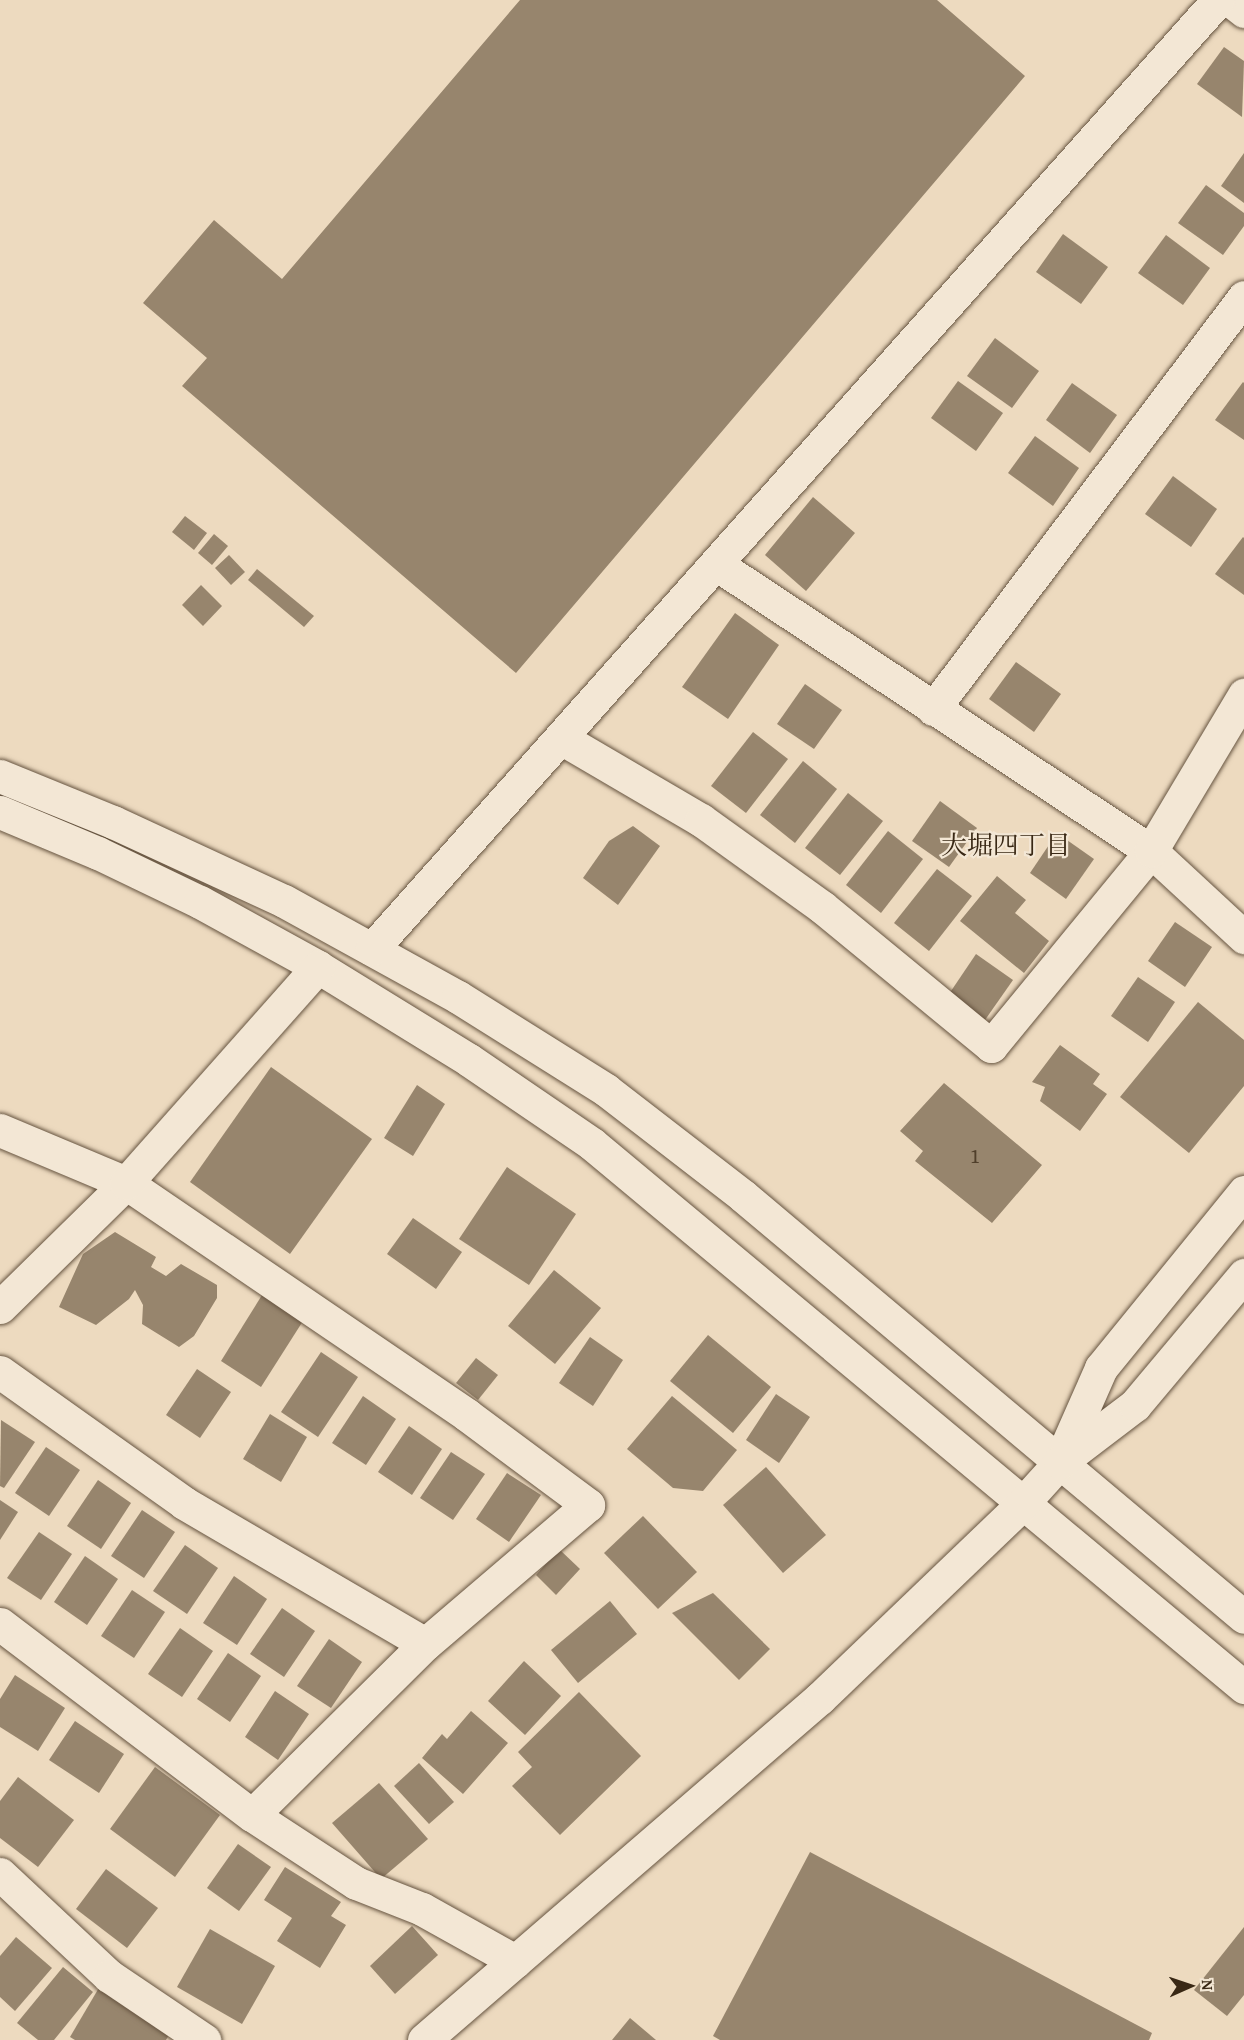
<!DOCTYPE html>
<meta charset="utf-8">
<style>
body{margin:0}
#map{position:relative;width:1244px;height:2040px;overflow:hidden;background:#eddabf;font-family:"Gentium Book Plus","Noto Serif JP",serif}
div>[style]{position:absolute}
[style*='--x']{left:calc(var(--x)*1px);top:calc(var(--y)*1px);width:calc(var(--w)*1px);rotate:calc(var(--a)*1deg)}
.building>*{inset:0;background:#97856d}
.roads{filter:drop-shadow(0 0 2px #665440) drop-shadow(0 0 2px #665440)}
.minor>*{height:33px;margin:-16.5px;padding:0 16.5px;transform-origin:16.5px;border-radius:16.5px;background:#f3e7d5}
span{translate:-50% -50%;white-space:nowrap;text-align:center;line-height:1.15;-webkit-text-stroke:4.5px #f3e7d5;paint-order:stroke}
.number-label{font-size:21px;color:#503f2b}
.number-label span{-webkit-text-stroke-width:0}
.neighbourhood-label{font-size:26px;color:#392815}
.north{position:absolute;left:1160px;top:1956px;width:60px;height:60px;-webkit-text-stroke:4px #f3e7d5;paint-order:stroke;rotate:87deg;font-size:16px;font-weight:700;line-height:24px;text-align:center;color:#392815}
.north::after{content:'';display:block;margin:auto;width:21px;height:27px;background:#392815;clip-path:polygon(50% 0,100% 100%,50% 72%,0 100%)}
</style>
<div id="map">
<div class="building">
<div style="clip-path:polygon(520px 0,937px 0,1025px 76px,516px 673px,182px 386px,207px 358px,143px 303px,214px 220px,282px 279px)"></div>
<div style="clip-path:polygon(1224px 47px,1244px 61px,1242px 117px,1197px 84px)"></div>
<div style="clip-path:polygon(1244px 153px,1244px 203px,1221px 186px)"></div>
<div style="clip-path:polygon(1206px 185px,1244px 213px,1244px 226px,1223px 255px,1178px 223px)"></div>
<div style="clip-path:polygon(1063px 234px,1108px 267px,1081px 304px,1036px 272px)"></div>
<div style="clip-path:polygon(1166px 235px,1210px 268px,1183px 305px,1138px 273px)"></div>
<div style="clip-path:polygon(995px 338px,1039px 371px,1012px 408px,967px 376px)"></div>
<div style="clip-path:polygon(958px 381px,1003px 413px,976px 451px,931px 418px)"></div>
<div style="clip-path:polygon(1243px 382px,1244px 383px,1244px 440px,1215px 420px)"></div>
<div style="clip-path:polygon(1072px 383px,1117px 415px,1090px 453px,1046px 420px)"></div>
<div style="clip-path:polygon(1035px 436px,1079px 468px,1053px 506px,1008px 473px)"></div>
<div style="clip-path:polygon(1173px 476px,1217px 509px,1191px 547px,1145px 514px)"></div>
<div style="clip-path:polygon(813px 497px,855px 533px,806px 591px,765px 555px)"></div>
<div style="clip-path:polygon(185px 516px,207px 533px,194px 550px,172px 532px)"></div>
<div style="clip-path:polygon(214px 534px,228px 546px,212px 565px,198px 553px)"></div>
<div style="clip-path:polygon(1243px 537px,1244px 538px,1244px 595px,1215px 574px)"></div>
<div style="clip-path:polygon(229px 555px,245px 572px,231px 585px,215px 568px)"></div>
<div style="clip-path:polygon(257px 569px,314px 616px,304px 627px,248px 580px)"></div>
<div style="clip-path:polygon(201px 585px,222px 606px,203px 626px,182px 605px)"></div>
<div style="clip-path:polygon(735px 613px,779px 645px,728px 719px,682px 687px)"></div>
<div style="clip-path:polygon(1016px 662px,1061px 694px,1034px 732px,989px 699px)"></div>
<div style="clip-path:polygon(805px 684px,842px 710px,814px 749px,777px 724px)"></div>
<div style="clip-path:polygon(753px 732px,788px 759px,746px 813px,711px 786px)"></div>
<div style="clip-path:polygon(803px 761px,837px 789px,795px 843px,760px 815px)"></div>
<div style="clip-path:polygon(848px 793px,883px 821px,840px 875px,805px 848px)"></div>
<div style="clip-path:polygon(940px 801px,977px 828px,949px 867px,912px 841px)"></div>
<div style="clip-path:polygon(633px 826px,660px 846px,618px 905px,583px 878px,609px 841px)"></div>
<div style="clip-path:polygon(888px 831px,923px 859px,881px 913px,846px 885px)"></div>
<div style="clip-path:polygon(1057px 833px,1094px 859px,1066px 899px,1030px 873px)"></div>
<div style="clip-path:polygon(937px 869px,972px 896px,929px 951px,894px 923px)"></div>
<div style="clip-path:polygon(997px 876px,1026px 900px,1015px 913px,1049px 941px,1024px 973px,960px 921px)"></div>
<div style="clip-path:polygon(1175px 922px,1212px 947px,1185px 987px,1148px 961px)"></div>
<div style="clip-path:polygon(976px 954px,1013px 980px,985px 1020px,949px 994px)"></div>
<div style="clip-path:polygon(1138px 977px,1175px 1002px,1148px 1042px,1111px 1016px)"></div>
<div style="clip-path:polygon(1198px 1002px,1244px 1040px,1244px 1086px,1189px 1153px,1120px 1097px)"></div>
<div style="clip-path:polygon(1060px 1045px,1100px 1074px,1093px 1084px,1107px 1094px,1080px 1131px,1040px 1101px,1045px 1087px,1032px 1082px)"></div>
<div style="clip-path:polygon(271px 1067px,372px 1139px,290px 1254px,190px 1182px)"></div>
<div style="clip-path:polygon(944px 1083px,1042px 1165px,992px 1223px,915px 1161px,923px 1151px,900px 1131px)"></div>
<div style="clip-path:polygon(417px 1085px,445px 1104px,413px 1156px,384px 1138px)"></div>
<div style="clip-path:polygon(507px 1167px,576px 1214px,529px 1285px,459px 1239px)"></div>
<div style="clip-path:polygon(413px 1218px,462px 1252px,436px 1289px,387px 1254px)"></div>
<div style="clip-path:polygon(115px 1232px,156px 1257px,151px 1267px,166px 1276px,181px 1264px,217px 1285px,217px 1298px,194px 1336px,179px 1347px,142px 1324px,143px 1305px,135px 1290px,129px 1299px,96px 1325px,59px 1307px,83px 1254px)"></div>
<div style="clip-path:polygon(554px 1270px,601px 1308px,555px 1364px,508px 1326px)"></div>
<div style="clip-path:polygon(262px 1295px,303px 1321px,261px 1387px,221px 1361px)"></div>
<div style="clip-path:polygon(708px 1335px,771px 1387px,733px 1433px,670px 1381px)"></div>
<div style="clip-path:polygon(590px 1337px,623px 1360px,593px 1406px,559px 1383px)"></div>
<div style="clip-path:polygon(321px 1352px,358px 1377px,318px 1437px,281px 1412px)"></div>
<div style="clip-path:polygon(476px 1358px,498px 1375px,478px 1400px,456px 1383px)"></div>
<div style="clip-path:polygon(197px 1369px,231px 1392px,200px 1438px,166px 1415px)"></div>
<div style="clip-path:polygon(776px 1394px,810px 1417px,779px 1463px,746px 1440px)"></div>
<div style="clip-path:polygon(363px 1396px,396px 1419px,366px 1465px,332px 1443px)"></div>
<div style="clip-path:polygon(672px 1396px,737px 1450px,703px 1491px,673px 1488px,627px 1449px)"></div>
<div style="clip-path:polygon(270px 1414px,307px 1437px,281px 1482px,243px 1459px)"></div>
<div style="clip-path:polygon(1px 1420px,35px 1442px,4px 1488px,0 1486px)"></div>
<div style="clip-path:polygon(409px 1426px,442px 1449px,412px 1495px,378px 1472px)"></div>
<div style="clip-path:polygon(46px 1447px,80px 1470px,49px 1516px,15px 1493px)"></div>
<div style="clip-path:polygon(451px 1452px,485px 1474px,453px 1520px,420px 1498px)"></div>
<div style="clip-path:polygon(766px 1467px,826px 1535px,783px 1573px,723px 1505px)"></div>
<div style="clip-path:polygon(507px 1473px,541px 1495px,509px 1542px,476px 1519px)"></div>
<div style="clip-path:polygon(98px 1480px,131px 1503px,101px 1549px,67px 1526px)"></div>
<div style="clip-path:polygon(0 1500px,18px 1512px,0 1540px)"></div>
<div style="clip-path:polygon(142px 1510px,175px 1532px,144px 1578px,111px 1556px)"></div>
<div style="clip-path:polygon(643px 1516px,697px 1572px,658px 1609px,604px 1553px)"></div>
<div style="clip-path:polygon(39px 1532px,72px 1554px,41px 1600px,7px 1578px)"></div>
<div style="clip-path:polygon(185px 1545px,218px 1568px,187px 1614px,153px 1591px)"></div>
<div style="clip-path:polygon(559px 1549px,580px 1569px,556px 1595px,536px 1575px)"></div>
<div style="clip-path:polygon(85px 1556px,118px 1579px,87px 1625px,54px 1602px)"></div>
<div style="clip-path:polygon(234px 1576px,267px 1599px,237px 1645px,203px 1623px)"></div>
<div style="clip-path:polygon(132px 1590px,165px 1612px,134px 1658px,101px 1636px)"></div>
<div style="clip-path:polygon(713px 1593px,770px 1649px,739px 1680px,672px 1613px)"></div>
<div style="clip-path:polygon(610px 1601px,637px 1634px,578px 1683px,551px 1650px)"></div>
<div style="clip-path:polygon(282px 1608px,315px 1631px,284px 1677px,250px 1654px)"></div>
<div style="clip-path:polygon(180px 1628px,213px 1651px,182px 1697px,148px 1674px)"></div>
<div style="clip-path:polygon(329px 1639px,362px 1662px,331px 1708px,297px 1686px)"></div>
<div style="clip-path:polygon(228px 1653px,261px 1676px,230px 1722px,197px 1699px)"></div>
<div style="clip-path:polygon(524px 1661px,561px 1696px,525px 1735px,488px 1701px)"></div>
<div style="clip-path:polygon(15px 1675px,65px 1708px,38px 1751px,0 1727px,0 1699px)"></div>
<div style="clip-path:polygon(275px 1691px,309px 1714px,278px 1760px,245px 1737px)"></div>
<div style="clip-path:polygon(579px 1692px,641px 1756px,560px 1835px,512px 1786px,532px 1767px,518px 1752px)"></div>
<div style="clip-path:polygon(471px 1711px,508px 1743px,463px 1794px,422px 1758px,442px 1734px,447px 1739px)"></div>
<div style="clip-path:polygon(75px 1721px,124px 1754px,99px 1793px,49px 1760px)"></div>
<div style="clip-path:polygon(419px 1763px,454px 1802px,429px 1824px,394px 1786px)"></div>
<div style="clip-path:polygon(155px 1767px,220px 1815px,175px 1877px,110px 1829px)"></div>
<div style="clip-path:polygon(18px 1777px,74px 1820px,38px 1867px,0 1838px,0 1801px)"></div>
<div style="clip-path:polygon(379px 1783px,428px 1839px,381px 1879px,332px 1823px)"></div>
<div style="clip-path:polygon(238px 1844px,271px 1867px,239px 1911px,207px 1888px)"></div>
<div style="clip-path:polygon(810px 1852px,1152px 2033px,1149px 2040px,720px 2040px,713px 2036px)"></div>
<div style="clip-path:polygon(285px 1867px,341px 1902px,331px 1916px,346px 1925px,320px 1968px,277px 1941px,292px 1918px,264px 1900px)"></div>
<div style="clip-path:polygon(106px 1869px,158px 1908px,127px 1948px,76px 1909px)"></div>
<div style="clip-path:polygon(412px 1926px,438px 1955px,395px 1994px,370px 1966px)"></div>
<div style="clip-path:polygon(1244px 1927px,1244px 1995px,1227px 2016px,1194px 1990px)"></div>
<div style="clip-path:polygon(210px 1929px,275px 1966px,242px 2024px,177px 1987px)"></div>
<div style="clip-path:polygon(16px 1937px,52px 1968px,15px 2011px,0 1997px,0 1956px)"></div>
<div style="clip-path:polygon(63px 1967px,93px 1992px,54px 2040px,38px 2040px,17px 2023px)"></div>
<div style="clip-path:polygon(100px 1986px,173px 2028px,166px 2040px,75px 2040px,70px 2037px)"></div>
<div style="clip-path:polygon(630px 2018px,656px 2040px,612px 2040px)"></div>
</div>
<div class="roads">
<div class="minor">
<div style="--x:1230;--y:0;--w:18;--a:38"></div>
<div style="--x:716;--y:564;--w:521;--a:33.42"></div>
<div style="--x:1151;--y:851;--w:127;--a:42.8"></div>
<div style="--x:933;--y:709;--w:516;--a:-52.95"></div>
<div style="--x:561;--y:738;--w:162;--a:30.4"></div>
<div style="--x:701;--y:820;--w:149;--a:35.7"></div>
<div style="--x:822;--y:907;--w:219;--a:39.4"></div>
<div style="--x:991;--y:1046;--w:252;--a:-50.6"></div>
<div style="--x:1151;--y:851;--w:182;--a:-59.2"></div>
<div style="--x:0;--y:776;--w:122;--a:22.2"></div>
<div style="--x:113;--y:822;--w:188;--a:24.8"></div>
<div style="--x:284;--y:901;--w:199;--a:28.9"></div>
<div style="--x:458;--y:997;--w:175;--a:32.1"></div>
<div style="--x:606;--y:1090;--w:173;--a:37.7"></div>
<div style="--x:743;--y:1196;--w:654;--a:40.04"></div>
<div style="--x:0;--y:812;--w:106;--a:22.7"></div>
<div style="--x:98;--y:853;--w:113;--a:25.7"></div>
<div style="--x:200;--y:902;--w:135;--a:28.8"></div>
<div style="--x:318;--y:967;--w:177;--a:31.6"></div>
<div style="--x:469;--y:1060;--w:149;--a:34.3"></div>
<div style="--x:592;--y:1144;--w:849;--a:39.79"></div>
<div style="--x:372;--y:949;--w:1271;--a:-48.28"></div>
<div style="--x:0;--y:1130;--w:137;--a:22.8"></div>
<div style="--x:126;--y:1183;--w:412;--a:34.2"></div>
<div style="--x:467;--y:1415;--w:151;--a:36.6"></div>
<div style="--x:588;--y:1505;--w:214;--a:139.5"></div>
<div style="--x:425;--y:1644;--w:243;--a:135.3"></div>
<div style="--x:0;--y:1307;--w:177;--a:-44.5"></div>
<div style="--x:126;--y:1183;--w:289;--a:-48.4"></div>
<div style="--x:0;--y:1372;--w:226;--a:35.4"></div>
<div style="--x:184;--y:1503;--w:279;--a:30.3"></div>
<div style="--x:1060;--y:1461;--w:102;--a:-66.2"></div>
<div style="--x:1101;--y:1368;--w:227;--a:-50.9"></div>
<div style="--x:0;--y:1624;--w:316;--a:37.2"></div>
<div style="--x:252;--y:1815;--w:124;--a:33.2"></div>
<div style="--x:356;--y:1883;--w:71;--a:21.5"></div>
<div style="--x:422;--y:1909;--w:107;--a:29.2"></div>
<div style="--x:0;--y:1874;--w:149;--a:43.1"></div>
<div style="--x:109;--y:1976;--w:115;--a:34"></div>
<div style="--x:424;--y:2040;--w:523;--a:-40.82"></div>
<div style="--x:820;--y:1698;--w:281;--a:-43.8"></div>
<div style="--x:1023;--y:1503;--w:55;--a:-47.9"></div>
<div style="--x:1060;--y:1462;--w:94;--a:-37.2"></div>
<div style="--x:1135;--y:1405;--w:170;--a:-50"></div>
</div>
</div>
<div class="number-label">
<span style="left:975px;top:1156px">1</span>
</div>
<div class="neighbourhood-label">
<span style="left:1006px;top:845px">大堀四丁目</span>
</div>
<div class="north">N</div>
</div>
